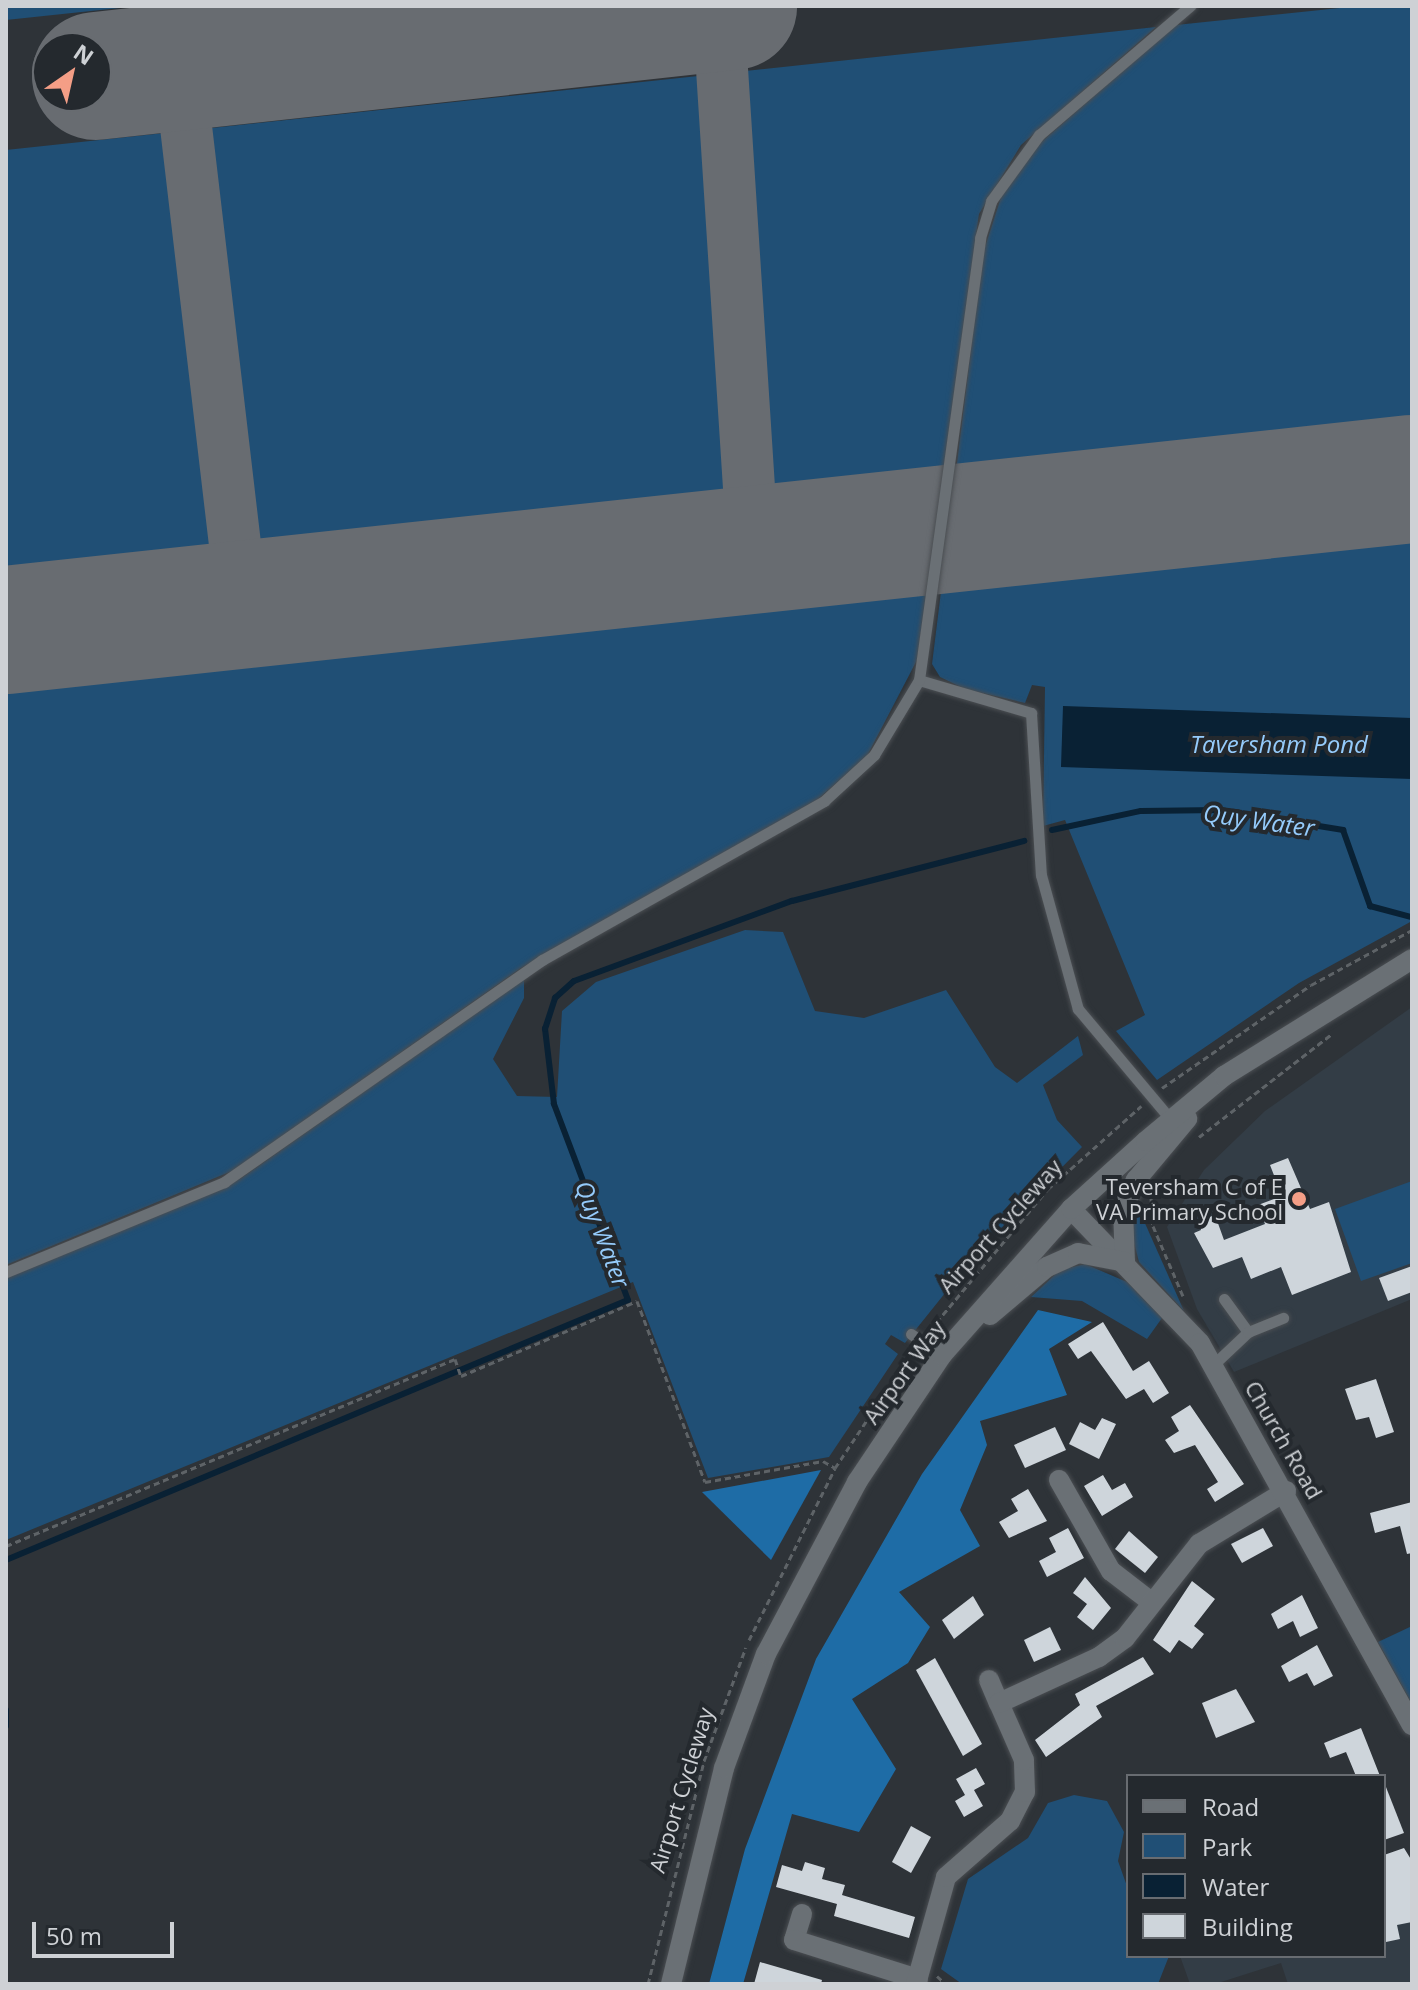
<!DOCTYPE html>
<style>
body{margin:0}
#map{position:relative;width:1418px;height:1990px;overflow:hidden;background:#2e3338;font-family:"Open Sans",sans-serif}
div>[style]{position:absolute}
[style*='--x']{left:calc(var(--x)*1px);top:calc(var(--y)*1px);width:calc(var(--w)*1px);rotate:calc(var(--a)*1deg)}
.built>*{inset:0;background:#333d46}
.green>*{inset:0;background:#204f75}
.forest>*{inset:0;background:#1e6ca6}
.water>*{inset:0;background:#092134}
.stream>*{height:6px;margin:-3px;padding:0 3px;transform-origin:3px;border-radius:3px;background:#092134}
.taxiway>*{height:52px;margin:-26px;padding:0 26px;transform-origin:26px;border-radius:26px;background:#686c71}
.runway>*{height:128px;margin:-64px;padding:0 64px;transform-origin:64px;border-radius:64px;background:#686c71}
.building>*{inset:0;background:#ced5db}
.path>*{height:3px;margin-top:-1.5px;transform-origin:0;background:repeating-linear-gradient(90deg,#5e6367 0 6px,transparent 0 10px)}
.roads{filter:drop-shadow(0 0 2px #4a4e52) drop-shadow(0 0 2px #4a4e52)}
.lane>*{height:11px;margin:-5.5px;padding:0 5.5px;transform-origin:5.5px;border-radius:5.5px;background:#6a7075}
.street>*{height:20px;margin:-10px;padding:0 10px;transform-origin:10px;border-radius:10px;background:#6a7075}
.secondary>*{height:20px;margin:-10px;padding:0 10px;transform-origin:10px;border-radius:10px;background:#6a7075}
.dots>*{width:22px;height:22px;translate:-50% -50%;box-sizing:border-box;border:4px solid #24292e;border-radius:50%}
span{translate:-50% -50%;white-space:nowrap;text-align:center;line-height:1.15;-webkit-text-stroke:8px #24292e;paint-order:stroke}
.poi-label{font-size:22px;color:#ced1d5}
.right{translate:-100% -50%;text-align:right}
.street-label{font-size:22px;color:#ced1d5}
.water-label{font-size:24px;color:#95cbfb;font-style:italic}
.frame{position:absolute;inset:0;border:8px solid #ced1d5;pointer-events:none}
.legend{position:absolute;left:1126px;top:1774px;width:260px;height:184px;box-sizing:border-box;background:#24292e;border:2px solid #686c71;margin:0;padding:10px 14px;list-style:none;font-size:24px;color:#ced1d5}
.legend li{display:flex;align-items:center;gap:16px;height:40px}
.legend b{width:40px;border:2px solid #686c71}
.north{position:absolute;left:32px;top:32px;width:80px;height:80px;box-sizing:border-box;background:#24292e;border:2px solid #686c71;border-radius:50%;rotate:34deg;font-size:22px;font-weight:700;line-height:32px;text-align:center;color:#ced1d5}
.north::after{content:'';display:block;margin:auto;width:28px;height:36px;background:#f49e86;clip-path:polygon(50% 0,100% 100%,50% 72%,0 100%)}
.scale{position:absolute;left:32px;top:1922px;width:142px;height:36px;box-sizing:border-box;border:4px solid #ced1d5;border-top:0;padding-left:10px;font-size:24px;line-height:28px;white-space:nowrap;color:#ced1d5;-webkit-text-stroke:6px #24292e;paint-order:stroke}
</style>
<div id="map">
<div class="built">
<div style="clip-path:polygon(1412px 1007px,1412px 1299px,1234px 1372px,1197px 1309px,1167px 1227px,1204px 1170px,1265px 1111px)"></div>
<div style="clip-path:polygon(1412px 1890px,1412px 1982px,1288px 1984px,1281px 1963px,1215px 1984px,1190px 1984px,1180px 1956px,1384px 1956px,1384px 1895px)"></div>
</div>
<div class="green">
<div style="clip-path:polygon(6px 6px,138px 6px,6px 20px)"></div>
<div style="clip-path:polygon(1359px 6px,1412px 6px,1412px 921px,1299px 983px,1157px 1080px,1116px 1031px,1145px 1015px,1065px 820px,1043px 826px,1045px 687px,1032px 685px,1025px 703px,965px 689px,940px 677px,932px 664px,983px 253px,1003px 191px,1039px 144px,1176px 25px)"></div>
<div style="clip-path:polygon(1156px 27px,1021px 145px,979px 214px,917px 660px,867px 756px,818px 799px,521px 968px,232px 1171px,6px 1265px,6px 150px)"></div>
<div style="clip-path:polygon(745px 930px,783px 932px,815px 1011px,864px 1018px,946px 990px,995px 1067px,1017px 1083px,1078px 1036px,1083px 1055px,1043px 1085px,1057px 1120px,1082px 1147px,978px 1252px,905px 1343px,891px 1335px,885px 1344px,898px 1354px,829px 1457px,708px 1478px,633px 1282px,6px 1540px,6px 1277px,240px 1179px,524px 979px,524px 998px,493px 1059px,517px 1096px,557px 1097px,562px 1011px,596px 982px)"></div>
<div style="clip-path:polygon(1412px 1181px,1412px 1263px,1361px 1281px,1335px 1209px)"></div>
<div style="clip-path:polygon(1136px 1203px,1184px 1311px,1139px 1262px,1129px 1224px)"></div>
<div style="clip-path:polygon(1085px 1264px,1127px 1282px,1162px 1318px,1147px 1339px,1082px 1301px,1031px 1297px,1060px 1270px)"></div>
<div style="clip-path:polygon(1412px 1626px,1412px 1704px,1378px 1642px)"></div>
<div style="clip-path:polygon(1074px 1795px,1107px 1801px,1124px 1832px,1118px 1861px,1128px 1889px,1128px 1956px,1169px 1956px,1158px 1984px,962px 1984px,941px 1969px,968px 1879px,1028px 1838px,1048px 1803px)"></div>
</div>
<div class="forest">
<div style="clip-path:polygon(1038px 1310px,1092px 1322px,1049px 1349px,1067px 1395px,980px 1421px,987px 1445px,960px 1510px,980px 1546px,899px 1592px,930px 1627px,908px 1663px,852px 1699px,896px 1769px,859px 1832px,792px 1814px,743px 1984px,709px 1984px,745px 1849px,816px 1659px,922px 1474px)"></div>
<div style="clip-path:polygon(821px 1470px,771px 1560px,702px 1492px)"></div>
</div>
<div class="water">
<div style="clip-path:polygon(1063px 706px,1412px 718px,1412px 779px,1061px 767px)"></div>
</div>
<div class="stream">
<div style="--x:1052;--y:830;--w:91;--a:-12.1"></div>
<div style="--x:1141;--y:811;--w:79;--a:-0.7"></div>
<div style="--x:1220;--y:810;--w:125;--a:9.2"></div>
<div style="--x:1343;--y:830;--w:81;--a:70.4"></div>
<div style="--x:1370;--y:906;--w:42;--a:15"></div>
<div style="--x:6;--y:1560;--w:674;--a:-22.69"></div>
<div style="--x:628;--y:1300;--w:210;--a:-110.7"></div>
<div style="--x:554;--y:1104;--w:76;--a:-96.8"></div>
<div style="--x:545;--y:1029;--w:33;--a:-72"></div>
<div style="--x:555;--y:998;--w:25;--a:-42"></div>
<div style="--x:574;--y:981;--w:232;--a:-20.2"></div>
<div style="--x:792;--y:901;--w:240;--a:-14.5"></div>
<div style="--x:6;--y:1710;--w:16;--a:90"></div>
</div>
<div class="taxiway">
<div style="--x:208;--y:6;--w:45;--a:56"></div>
<div style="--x:233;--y:43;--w:31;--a:25"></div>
<div style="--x:261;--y:56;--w:31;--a:0"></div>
<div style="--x:718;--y:7;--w:544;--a:86.31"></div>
<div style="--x:179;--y:67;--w:541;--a:83.31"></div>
</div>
<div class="runway">
<div style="--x:96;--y:76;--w:641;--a:-6.27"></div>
<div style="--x:6;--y:630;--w:1414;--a:-6.13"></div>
</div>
<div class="building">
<div style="clip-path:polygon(1288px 1158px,1310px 1209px,1329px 1202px,1351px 1272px,1292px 1295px,1281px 1267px,1251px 1279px,1242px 1257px,1213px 1268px,1194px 1233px,1201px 1230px,1198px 1221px,1215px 1215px,1224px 1240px,1265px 1224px,1258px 1205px,1282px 1196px,1270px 1165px)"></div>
<div style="clip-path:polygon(1412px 1266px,1412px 1292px,1388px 1301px,1379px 1278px)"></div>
<div style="clip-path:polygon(1103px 1322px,1133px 1371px,1149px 1361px,1169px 1393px,1153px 1403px,1144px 1389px,1126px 1399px,1091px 1351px,1078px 1359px,1068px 1344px)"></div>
<div style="clip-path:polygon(1376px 1379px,1394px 1432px,1376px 1438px,1369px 1417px,1356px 1420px,1345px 1389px)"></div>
<div style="clip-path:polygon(1190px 1405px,1244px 1484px,1215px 1502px,1207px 1489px,1218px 1482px,1195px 1445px,1174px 1453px,1165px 1440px,1179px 1431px,1171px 1417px)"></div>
<div style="clip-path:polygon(1102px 1418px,1116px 1424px,1099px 1459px,1069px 1444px,1080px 1422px,1095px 1430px)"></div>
<div style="clip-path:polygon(1055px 1427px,1066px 1450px,1025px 1468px,1014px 1445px)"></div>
<div style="clip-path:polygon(1103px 1475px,1112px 1490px,1125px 1483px,1133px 1497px,1102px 1516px,1084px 1486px)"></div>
<div style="clip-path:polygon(1028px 1489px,1047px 1521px,1009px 1538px,999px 1522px,1018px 1511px,1011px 1499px)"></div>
<div style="clip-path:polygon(1412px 1502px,1412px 1553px,1407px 1554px,1400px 1526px,1375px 1533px,1370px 1513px)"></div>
<div style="clip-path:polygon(1068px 1528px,1084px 1558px,1047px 1577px,1039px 1561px,1056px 1552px,1049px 1538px)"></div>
<div style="clip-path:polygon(1263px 1528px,1273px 1546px,1242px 1563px,1231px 1544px)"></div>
<div style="clip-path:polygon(1129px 1531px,1158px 1557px,1145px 1573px,1115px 1549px)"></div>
<div style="clip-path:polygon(1085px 1577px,1111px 1608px,1093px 1630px,1077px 1617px,1087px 1604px,1073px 1593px)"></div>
<div style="clip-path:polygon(1192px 1581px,1215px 1599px,1194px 1626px,1204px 1634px,1192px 1649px,1179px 1640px,1170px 1653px,1153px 1640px)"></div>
<div style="clip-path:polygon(1302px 1595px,1318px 1628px,1300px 1637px,1293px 1621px,1278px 1629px,1271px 1614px)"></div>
<div style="clip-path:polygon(973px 1596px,984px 1615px,954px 1639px,942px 1620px)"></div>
<div style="clip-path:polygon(1050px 1627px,1061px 1650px,1034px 1662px,1024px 1640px)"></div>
<div style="clip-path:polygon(1317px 1645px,1333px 1676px,1314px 1686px,1307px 1673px,1289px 1682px,1281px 1666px)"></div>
<div style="clip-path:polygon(1143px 1657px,1154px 1674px,1096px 1706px,1102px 1717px,1046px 1757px,1035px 1740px,1080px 1705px,1075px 1694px)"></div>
<div style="clip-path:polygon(935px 1658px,982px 1744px,963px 1756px,916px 1670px)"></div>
<div style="clip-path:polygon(1236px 1689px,1255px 1722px,1216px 1738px,1202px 1703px)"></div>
<div style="clip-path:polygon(1361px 1728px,1367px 1743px,1380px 1776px,1356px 1776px,1346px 1752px,1330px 1758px,1324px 1743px)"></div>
<div style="clip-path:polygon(976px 1768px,985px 1784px,974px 1790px,983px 1806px,964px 1817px,955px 1801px,965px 1795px,956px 1779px)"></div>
<div style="clip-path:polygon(1384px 1782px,1404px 1833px,1384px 1840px)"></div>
<div style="clip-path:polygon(911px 1826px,931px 1837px,911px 1873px,892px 1862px)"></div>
<div style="clip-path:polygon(1404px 1848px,1412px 1861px,1412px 1922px,1397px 1925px,1400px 1939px,1386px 1942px,1384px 1855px)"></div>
<div style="clip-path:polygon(805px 1862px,825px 1868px,822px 1879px,845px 1885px,842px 1895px,915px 1917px,909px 1938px,834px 1916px,837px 1904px,776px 1887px,782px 1865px,802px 1871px)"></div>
<div style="clip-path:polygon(760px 1962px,822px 1980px,821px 1984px,754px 1984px)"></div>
</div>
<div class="path">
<div style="--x:1162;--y:1088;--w:181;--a:-34.7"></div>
<div style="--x:1311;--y:985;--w:115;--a:-28.6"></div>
<div style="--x:1199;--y:1137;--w:168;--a:-37.8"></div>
<div style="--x:1151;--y:1198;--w:28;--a:86"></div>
<div style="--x:1153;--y:1226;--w:76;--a:66.8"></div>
<div style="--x:930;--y:1330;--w:184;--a:-50.1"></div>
<div style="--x:1048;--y:1189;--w:125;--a:-41.7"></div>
<div style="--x:6;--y:1546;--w:486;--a:-22.6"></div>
<div style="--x:455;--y:1359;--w:18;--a:71"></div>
<div style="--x:461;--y:1376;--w:191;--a:-23.1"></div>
<div style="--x:637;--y:1301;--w:193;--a:69.4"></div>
<div style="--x:705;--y:1482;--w:120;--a:-10.1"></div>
<div style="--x:823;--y:1461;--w:14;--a:30"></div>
<div style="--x:749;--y:1640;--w:192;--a:-63.4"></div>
<div style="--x:835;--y:1468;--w:141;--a:-56.3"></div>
<div style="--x:937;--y:1976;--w:12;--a:42"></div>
<div style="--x:648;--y:1984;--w:230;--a:-75.9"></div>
<div style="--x:704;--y:1761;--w:121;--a:-69.8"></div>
</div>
<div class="roads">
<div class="lane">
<div style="--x:919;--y:680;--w:117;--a:16.4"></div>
<div style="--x:1031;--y:713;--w:162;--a:86.5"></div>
<div style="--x:1041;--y:875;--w:139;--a:74.6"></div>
<div style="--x:1078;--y:1009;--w:145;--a:50"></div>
<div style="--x:6;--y:1272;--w:236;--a:-22.4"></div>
<div style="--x:224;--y:1182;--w:388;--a:-34.9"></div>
<div style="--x:542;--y:960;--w:324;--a:-29.4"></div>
<div style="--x:824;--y:801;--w:68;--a:-42.6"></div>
<div style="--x:874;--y:755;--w:87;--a:-59"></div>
<div style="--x:919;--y:680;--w:446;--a:-82.1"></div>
<div style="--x:980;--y:238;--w:39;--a:-73"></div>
<div style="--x:991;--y:201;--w:82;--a:-54"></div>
<div style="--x:1039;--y:135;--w:199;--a:-40.5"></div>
<div style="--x:1224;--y:1299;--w:41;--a:54"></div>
<div style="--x:911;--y:1334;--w:37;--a:34"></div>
<div style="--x:1213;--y:1365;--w:48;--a:-43.3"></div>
<div style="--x:1248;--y:1332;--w:38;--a:-22"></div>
</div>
<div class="street">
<div style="--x:1059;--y:1480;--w:105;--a:60.3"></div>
<div style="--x:1111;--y:1571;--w:49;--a:37.6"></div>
<div style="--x:989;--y:1680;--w:25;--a:67"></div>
<div style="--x:802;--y:1914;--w:27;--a:107"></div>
<div style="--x:794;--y:1940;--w:130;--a:17.5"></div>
<div style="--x:916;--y:1984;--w:111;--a:-74.3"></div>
<div style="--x:946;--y:1877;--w:85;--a:-41.2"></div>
<div style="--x:1010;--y:1821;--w:33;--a:-63"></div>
<div style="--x:1025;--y:1792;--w:32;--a:-92"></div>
<div style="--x:1024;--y:1760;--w:62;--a:-113.7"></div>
<div style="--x:999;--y:1703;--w:110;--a:-24.7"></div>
<div style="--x:1099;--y:1657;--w:32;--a:-36"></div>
<div style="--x:1125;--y:1638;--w:120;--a:-51.8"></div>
<div style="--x:1199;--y:1544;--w:102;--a:-31.3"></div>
</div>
<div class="secondary">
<div style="--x:1071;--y:1209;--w:186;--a:46.1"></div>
<div style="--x:1200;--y:1343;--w:437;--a:61"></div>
<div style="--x:1125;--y:1262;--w:52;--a:-92.2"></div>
<div style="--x:1123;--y:1210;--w:33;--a:-67"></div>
<div style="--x:1136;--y:1180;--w:80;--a:-50.1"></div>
<div style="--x:990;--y:1315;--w:75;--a:-40.1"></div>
<div style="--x:1047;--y:1267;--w:34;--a:-24"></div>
<div style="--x:1078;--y:1253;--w:48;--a:10.8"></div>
<div style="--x:671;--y:1984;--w:222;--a:-76.2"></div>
<div style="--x:724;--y:1768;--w:121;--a:-69.8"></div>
<div style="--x:766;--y:1654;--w:195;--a:-62.1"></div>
<div style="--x:857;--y:1482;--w:153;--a:-56.2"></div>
<div style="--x:942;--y:1355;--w:195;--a:-48.5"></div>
<div style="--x:1071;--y:1209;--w:101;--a:-42.2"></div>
<div style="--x:1146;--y:1141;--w:102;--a:-39.8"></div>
<div style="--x:1224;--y:1076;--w:221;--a:-31.9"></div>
</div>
</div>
<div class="dots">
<div style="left:1299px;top:1199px;background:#f49e86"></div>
</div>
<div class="poi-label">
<span class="right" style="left:1283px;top:1199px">Teversham C of E<br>VA Primary School</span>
</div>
<div class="street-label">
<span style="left:1000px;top:1226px;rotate:-48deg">Airport Cycleway</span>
<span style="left:904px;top:1372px;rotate:-54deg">Airport Way</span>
<span style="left:1284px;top:1440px;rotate:60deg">Church Road</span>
<span style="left:681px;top:1790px;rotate:-73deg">Airport Cycleway</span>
</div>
<div class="water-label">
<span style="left:1279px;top:744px">Taversham Pond</span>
<span style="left:1259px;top:820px;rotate:8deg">Quy Water</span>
<span style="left:603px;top:1234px;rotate:69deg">Quy Water</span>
</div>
<div class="frame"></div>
<ul class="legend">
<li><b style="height:10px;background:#6a7075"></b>Road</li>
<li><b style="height:22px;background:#204f75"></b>Park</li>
<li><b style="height:22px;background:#092134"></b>Water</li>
<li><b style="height:22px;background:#ced5db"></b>Building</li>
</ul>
<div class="north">N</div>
<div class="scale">50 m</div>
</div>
